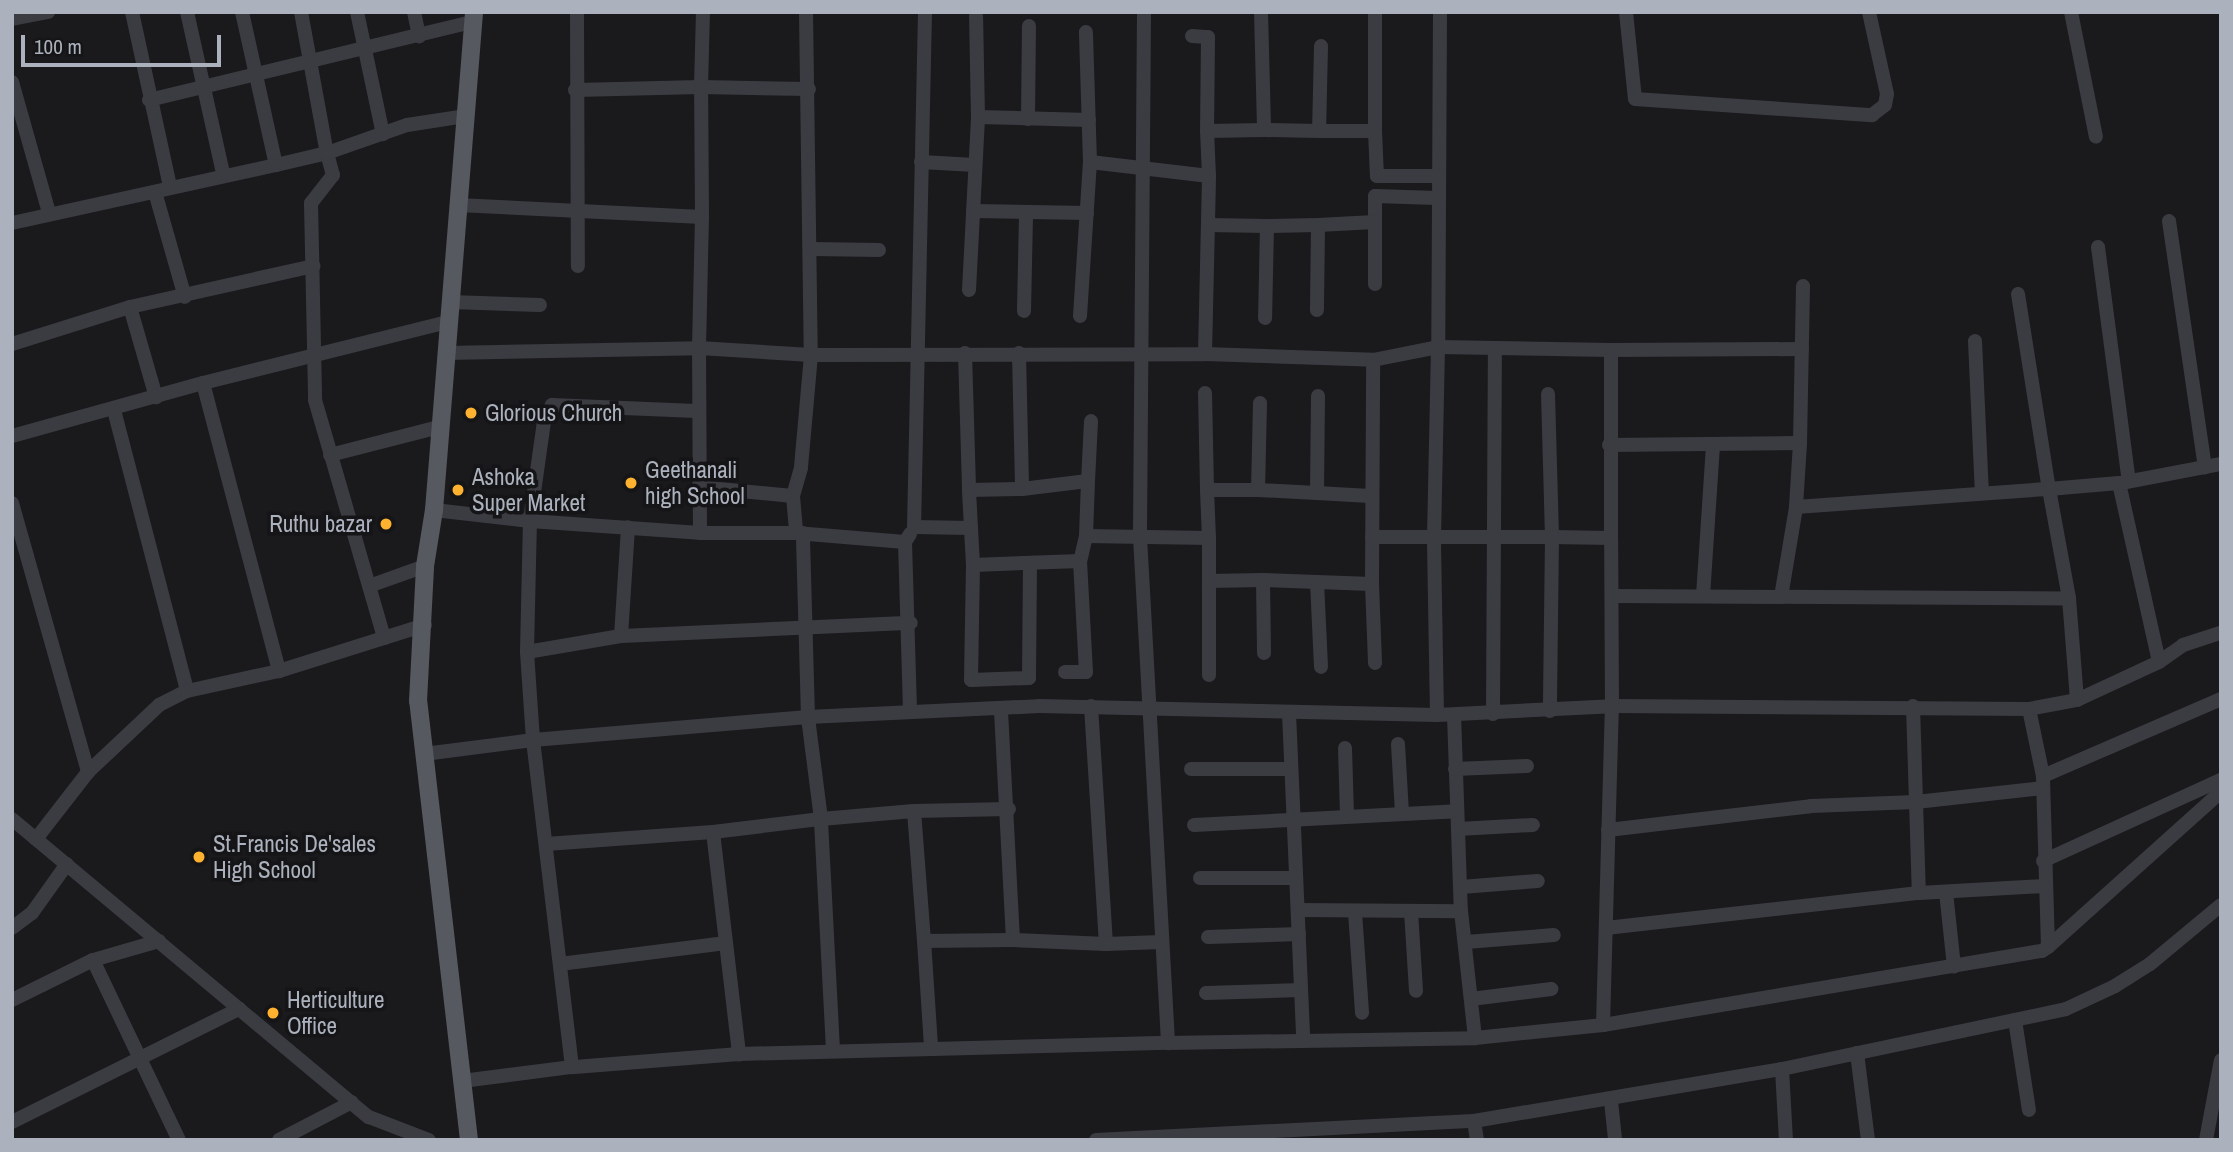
<!DOCTYPE html>
<style>
body{margin:0}
#map{position:relative;width:2233px;height:1152px;overflow:hidden;background:#1a1a1d;font-family:"Archivo Narrow",sans-serif}
div>[style]{position:absolute}
[style*='--x']{left:calc(var(--x)*1px);top:calc(var(--y)*1px);width:calc(var(--w)*1px);rotate:calc(var(--a)*1deg)}
.minor>*{height:14px;margin:-7px;padding:0 7px;transform-origin:7px;border-radius:7px;background:#3b3c42}
.major>*{height:18px;margin:-9px;padding:0 9px;transform-origin:9px;border-radius:9px;background:#575961}
.dots>*{width:19px;height:19px;translate:-50% -50%;box-sizing:border-box;border:4px solid #151518;border-radius:50%}
span{translate:-50% -50%;white-space:nowrap;text-align:center;line-height:1.15;-webkit-text-stroke:7px #151518;paint-order:stroke}
.poi-label{font-size:23px;color:#acb2bd}
.left{translate:0 -50%;text-align:left}
.right{translate:-100% -50%;text-align:right}
.frame{position:absolute;inset:0;border:14px solid #acb2bd;pointer-events:none}
.scale{position:absolute;left:21px;top:35px;width:200px;height:32px;box-sizing:border-box;border:4px solid #acb2bd;border-top:0;padding-left:9px;font-size:21px;line-height:24px;white-space:nowrap;color:#acb2bd;-webkit-text-stroke:5px #151518;paint-order:stroke}
</style>
<div id="map">
<div class="minor">
<div style="--x:132;--y:12;--w:179;--a:77.7"></div>
<div style="--x:187;--y:12;--w:165;--a:77.4"></div>
<div style="--x:242;--y:12;--w:157;--a:77.5"></div>
<div style="--x:276;--y:165;--w:52;--a:-13.2"></div>
<div style="--x:327;--y:153;--w:23;--a:75"></div>
<div style="--x:333;--y:175;--w:36;--a:128"></div>
<div style="--x:311;--y:203;--w:197;--a:88.8"></div>
<div style="--x:315;--y:400;--w:248;--a:73.8"></div>
<div style="--x:301;--y:12;--w:143;--a:79.6"></div>
<div style="--x:327;--y:153;--w:85;--a:-19.3"></div>
<div style="--x:407;--y:125;--w:60;--a:-8.7"></div>
<div style="--x:357;--y:12;--w:125;--a:78"></div>
<div style="--x:414;--y:12;--w:25;--a:78"></div>
<div style="--x:577;--y:12;--w:254;--a:89.8"></div>
<div style="--x:806;--y:12;--w:343;--a:89.2"></div>
<div style="--x:811;--y:355;--w:394;--a:-0.1"></div>
<div style="--x:1205;--y:354;--w:178;--a:-88.7"></div>
<div style="--x:925;--y:12;--w:515;--a:91.22"></div>
<div style="--x:914;--y:527;--w:57;--a:1"></div>
<div style="--x:1144;--y:12;--w:525;--a:90.44"></div>
<div style="--x:1140;--y:537;--w:507;--a:86.83"></div>
<div style="--x:1168;--y:1043;--w:307;--a:-0.9"></div>
<div style="--x:1475;--y:1038;--w:129;--a:-5.8"></div>
<div style="--x:1603;--y:1025;--w:445;--a:-9.6"></div>
<div style="--x:2042;--y:951;--w:7;--a:-34"></div>
<div style="--x:2048;--y:947;--w:171;--a:-91.7"></div>
<div style="--x:2043;--y:776;--w:68;--a:-101.8"></div>
<div style="--x:2029;--y:709;--w:49;--a:-10.6"></div>
<div style="--x:2077;--y:700;--w:90;--a:-24.9"></div>
<div style="--x:2159;--y:662;--w:29;--a:-35"></div>
<div style="--x:2183;--y:645;--w:40;--a:-18"></div>
<div style="--x:1261;--y:12;--w:118;--a:88.5"></div>
<div style="--x:1264;--y:130;--w:55;--a:1"></div>
<div style="--x:1440;--y:12;--w:335;--a:90.3"></div>
<div style="--x:1438;--y:347;--w:173;--a:1"></div>
<div style="--x:1611;--y:350;--w:188;--a:90"></div>
<div style="--x:1611;--y:538;--w:59;--a:-179"></div>
<div style="--x:1552;--y:537;--w:143;--a:-91.6"></div>
<div style="--x:1626;--y:12;--w:87;--a:84.1"></div>
<div style="--x:1635;--y:99;--w:238;--a:3.9"></div>
<div style="--x:1872;--y:115;--w:16;--a:-38"></div>
<div style="--x:1885;--y:105;--w:11;--a:-80"></div>
<div style="--x:1887;--y:94;--w:84;--a:-102.4"></div>
<div style="--x:2071;--y:12;--w:127;--a:78.7"></div>
<div style="--x:12;--y:19;--w:37;--a:-11"></div>
<div style="--x:1192;--y:36;--w:16;--a:4"></div>
<div style="--x:1208;--y:37;--w:94;--a:90.6"></div>
<div style="--x:1207;--y:131;--w:57;--a:-1"></div>
<div style="--x:1321;--y:46;--w:85;--a:91.3"></div>
<div style="--x:1319;--y:131;--w:56;--a:0"></div>
<div style="--x:1375;--y:131;--w:119;--a:-90"></div>
<div style="--x:12;--y:82;--w:136;--a:74.2"></div>
<div style="--x:575;--y:90;--w:126;--a:-1.4"></div>
<div style="--x:701;--y:87;--w:75;--a:-88.5"></div>
<div style="--x:149;--y:100;--w:332;--a:-13.6"></div>
<div style="--x:978;--y:117;--w:111;--a:1.5"></div>
<div style="--x:1028;--y:119;--w:93;--a:-89.4"></div>
<div style="--x:1375;--y:131;--w:45;--a:87.5"></div>
<div style="--x:1377;--y:176;--w:61;--a:0"></div>
<div style="--x:921;--y:162;--w:54;--a:3.2"></div>
<div style="--x:1090;--y:162;--w:120;--a:6.7"></div>
<div style="--x:1209;--y:176;--w:45;--a:-92.5"></div>
<div style="--x:155;--y:192;--w:109;--a:74.1"></div>
<div style="--x:973;--y:211;--w:114;--a:1"></div>
<div style="--x:702;--y:217;--w:130;--a:-90.4"></div>
<div style="--x:701;--y:87;--w:108;--a:1.1"></div>
<div style="--x:2169;--y:221;--w:249;--a:81.7"></div>
<div style="--x:1375;--y:222;--w:26;--a:-90"></div>
<div style="--x:1375;--y:196;--w:62;--a:1.8"></div>
<div style="--x:12;--y:223;--w:270;--a:-12.4"></div>
<div style="--x:1208;--y:225;--w:59;--a:1"></div>
<div style="--x:1267;--y:226;--w:92;--a:91.2"></div>
<div style="--x:1318;--y:225;--w:57;--a:-3"></div>
<div style="--x:1375;--y:222;--w:62;--a:90"></div>
<div style="--x:1267;--y:226;--w:51;--a:-1.1"></div>
<div style="--x:1318;--y:225;--w:85;--a:90.7"></div>
<div style="--x:2098;--y:247;--w:236;--a:82.5"></div>
<div style="--x:812;--y:249;--w:67;--a:0.9"></div>
<div style="--x:969;--y:290;--w:173;--a:-87"></div>
<div style="--x:978;--y:117;--w:101;--a:-91.1"></div>
<div style="--x:2018;--y:294;--w:197;--a:81"></div>
<div style="--x:2049;--y:489;--w:70;--a:-4.9"></div>
<div style="--x:2119;--y:483;--w:183;--a:77.4"></div>
<div style="--x:450;--y:302;--w:90;--a:1.9"></div>
<div style="--x:130;--y:307;--w:94;--a:73.9"></div>
<div style="--x:1024;--y:311;--w:99;--a:-88.8"></div>
<div style="--x:1080;--y:316;--w:154;--a:-86.3"></div>
<div style="--x:1090;--y:162;--w:130;--a:-91.8"></div>
<div style="--x:1975;--y:341;--w:152;--a:87.4"></div>
<div style="--x:12;--y:344;--w:124;--a:-17.4"></div>
<div style="--x:130;--y:307;--w:188;--a:-12.6"></div>
<div style="--x:1611;--y:350;--w:191;--a:-0.3"></div>
<div style="--x:446;--y:353;--w:253;--a:-1.1"></div>
<div style="--x:699;--y:348;--w:131;--a:-88.7"></div>
<div style="--x:702;--y:217;--w:245;--a:-177.2"></div>
<div style="--x:965;--y:353;--w:137;--a:88.3"></div>
<div style="--x:1019;--y:353;--w:136;--a:88.7"></div>
<div style="--x:1205;--y:354;--w:168;--a:2"></div>
<div style="--x:1373;--y:360;--w:66;--a:-11.3"></div>
<div style="--x:1438;--y:347;--w:190;--a:91.2"></div>
<div style="--x:1434;--y:537;--w:118;--a:0"></div>
<div style="--x:1552;--y:537;--w:174;--a:90.7"></div>
<div style="--x:203;--y:383;--w:298;--a:75.2"></div>
<div style="--x:1205;--y:393;--w:97;--a:88.8"></div>
<div style="--x:1207;--y:490;--w:51;--a:0"></div>
<div style="--x:1318;--y:396;--w:97;--a:90.6"></div>
<div style="--x:1317;--y:493;--w:53;--a:3.2"></div>
<div style="--x:1260;--y:403;--w:87;--a:91.3"></div>
<div style="--x:1258;--y:490;--w:59;--a:2.9"></div>
<div style="--x:114;--y:410;--w:290;--a:75.4"></div>
<div style="--x:12;--y:436;--w:198;--a:-15.5"></div>
<div style="--x:203;--y:383;--w:252;--a:-14"></div>
<div style="--x:1800;--y:443;--w:157;--a:-88.9"></div>
<div style="--x:1609;--y:445;--w:191;--a:-0.6"></div>
<div style="--x:1800;--y:443;--w:64;--a:93.6"></div>
<div style="--x:330;--y:455;--w:113;--a:-14.4"></div>
<div style="--x:1088;--y:481;--w:55;--a:92.1"></div>
<div style="--x:1086;--y:536;--w:26;--a:103"></div>
<div style="--x:1080;--y:561;--w:107;--a:177.9"></div>
<div style="--x:973;--y:565;--w:75;--a:-93.1"></div>
<div style="--x:969;--y:490;--w:53;--a:-1.1"></div>
<div style="--x:1022;--y:489;--w:66;--a:-6.9"></div>
<div style="--x:1088;--y:481;--w:60;--a:-87.1"></div>
<div style="--x:2121;--y:483;--w:102;--a:-10.8"></div>
<div style="--x:698;--y:487;--w:95;--a:5.4"></div>
<div style="--x:12;--y:503;--w:280;--a:74.2"></div>
<div style="--x:434;--y:510;--w:97;--a:6.5"></div>
<div style="--x:530;--y:521;--w:100;--a:-82"></div>
<div style="--x:544;--y:422;--w:19;--a:-65"></div>
<div style="--x:552;--y:405;--w:144;--a:2.4"></div>
<div style="--x:700;--y:533;--w:185;--a:-90.3"></div>
<div style="--x:699;--y:348;--w:112;--a:3.6"></div>
<div style="--x:811;--y:355;--w:113;--a:95.1"></div>
<div style="--x:801;--y:468;--w:29;--a:106"></div>
<div style="--x:793;--y:496;--w:37;--a:85"></div>
<div style="--x:796;--y:533;--w:109;--a:4.7"></div>
<div style="--x:910;--y:534;--w:9;--a:122"></div>
<div style="--x:905;--y:542;--w:168;--a:88.3"></div>
<div style="--x:1086;--y:536;--w:123;--a:0.9"></div>
<div style="--x:1209;--y:538;--w:48;--a:-92.4"></div>
<div style="--x:1209;--y:538;--w:137;--a:90"></div>
<div style="--x:973;--y:565;--w:115;--a:91"></div>
<div style="--x:971;--y:680;--w:58;--a:-2"></div>
<div style="--x:1029;--y:678;--w:114;--a:-89.5"></div>
<div style="--x:1263;--y:580;--w:54;--a:2.1"></div>
<div style="--x:1317;--y:582;--w:85;--a:87.3"></div>
<div style="--x:1209;--y:581;--w:54;--a:-1.1"></div>
<div style="--x:1263;--y:580;--w:73;--a:89.2"></div>
<div style="--x:1317;--y:582;--w:55;--a:2.1"></div>
<div style="--x:1372;--y:584;--w:79;--a:87.8"></div>
<div style="--x:1372;--y:584;--w:224;--a:-89.7"></div>
<div style="--x:372;--y:585;--w:56;--a:-19.7"></div>
<div style="--x:1612;--y:596;--w:457;--a:0.3"></div>
<div style="--x:1703;--y:596;--w:150;--a:-86.2"></div>
<div style="--x:1781;--y:597;--w:91;--a:-80.5"></div>
<div style="--x:1796;--y:507;--w:254;--a:-4.1"></div>
<div style="--x:2049;--y:489;--w:111;--a:79.6"></div>
<div style="--x:2069;--y:598;--w:102;--a:85.5"></div>
<div style="--x:621;--y:636;--w:109;--a:-86.3"></div>
<div style="--x:527;--y:652;--w:95;--a:-9.7"></div>
<div style="--x:621;--y:636;--w:290;--a:-2.6"></div>
<div style="--x:1065;--y:672;--w:21;--a:0"></div>
<div style="--x:1086;--y:672;--w:111;--a:-93.1"></div>
<div style="--x:1091;--y:706;--w:238;--a:86.4"></div>
<div style="--x:1106;--y:944;--w:55;--a:-2.1"></div>
<div style="--x:1913;--y:706;--w:187;--a:88.2"></div>
<div style="--x:1289;--y:713;--w:326;--a:87.5"></div>
<div style="--x:1493;--y:714;--w:364;--a:-89.7"></div>
<div style="--x:1437;--y:715;--w:175;--a:-2.9"></div>
<div style="--x:1612;--y:706;--w:417;--a:0.4"></div>
<div style="--x:1454;--y:715;--w:196;--a:88"></div>
<div style="--x:1461;--y:911;--w:128;--a:83.7"></div>
<div style="--x:1398;--y:744;--w:70;--a:86.7"></div>
<div style="--x:1345;--y:748;--w:68;--a:88.3"></div>
<div style="--x:424;--y:754;--w:110;--a:-7.3"></div>
<div style="--x:533;--y:740;--w:88;--a:-93.9"></div>
<div style="--x:527;--y:652;--w:131;--a:-88.7"></div>
<div style="--x:530;--y:521;--w:170;--a:4"></div>
<div style="--x:700;--y:533;--w:96;--a:0"></div>
<div style="--x:1191;--y:769;--w:98;--a:0"></div>
<div style="--x:1455;--y:769;--w:72;--a:-2.4"></div>
<div style="--x:2043;--y:776;--w:194;--a:-23.4"></div>
<div style="--x:12;--y:819;--w:465;--a:39.9"></div>
<div style="--x:369;--y:1117;--w:64;--a:21"></div>
<div style="--x:1194;--y:825;--w:263;--a:-3"></div>
<div style="--x:1458;--y:829;--w:75;--a:-3.1"></div>
<div style="--x:1608;--y:830;--w:204;--a:-6.7"></div>
<div style="--x:1811;--y:806;--w:105;--a:-2.2"></div>
<div style="--x:1916;--y:802;--w:128;--a:-6.3"></div>
<div style="--x:713;--y:832;--w:109;--a:-6.9"></div>
<div style="--x:821;--y:819;--w:103;--a:-97.3"></div>
<div style="--x:808;--y:717;--w:184;--a:-91.6"></div>
<div style="--x:36;--y:839;--w:85;--a:-52.2"></div>
<div style="--x:88;--y:772;--w:98;--a:-43.3"></div>
<div style="--x:159;--y:705;--w:31;--a:-27"></div>
<div style="--x:187;--y:691;--w:94;--a:-12.3"></div>
<div style="--x:279;--y:671;--w:153;--a:-17.5"></div>
<div style="--x:546;--y:844;--w:167;--a:-4.1"></div>
<div style="--x:713;--y:832;--w:224;--a:83.3"></div>
<div style="--x:739;--y:1054;--w:168;--a:175.5"></div>
<div style="--x:2043;--y:861;--w:196;--a:-24.5"></div>
<div style="--x:1200;--y:878;--w:95;--a:0"></div>
<div style="--x:1461;--y:887;--w:77;--a:-4.5"></div>
<div style="--x:1946;--y:892;--w:75;--a:83.9"></div>
<div style="--x:1298;--y:910;--w:163;--a:0.4"></div>
<div style="--x:1411;--y:911;--w:80;--a:86.4"></div>
<div style="--x:1355;--y:912;--w:101;--a:86"></div>
<div style="--x:12;--y:928;--w:25;--a:-37"></div>
<div style="--x:32;--y:913;--w:60;--a:-54.5"></div>
<div style="--x:1606;--y:928;--w:315;--a:-6.4"></div>
<div style="--x:1919;--y:893;--w:125;--a:-3.2"></div>
<div style="--x:1208;--y:937;--w:91;--a:-1.9"></div>
<div style="--x:1013;--y:940;--w:93;--a:2.5"></div>
<div style="--x:159;--y:941;--w:69;--a:163.9"></div>
<div style="--x:93;--y:960;--w:199;--a:64.5"></div>
<div style="--x:924;--y:941;--w:130;--a:-94.4"></div>
<div style="--x:914;--y:811;--w:95;--a:-1.2"></div>
<div style="--x:1466;--y:942;--w:88;--a:-4.5"></div>
<div style="--x:2048;--y:947;--w:232;--a:-41.9"></div>
<div style="--x:560;--y:964;--w:167;--a:-7.2"></div>
<div style="--x:1206;--y:993;--w:95;--a:-1.8"></div>
<div style="--x:1471;--y:999;--w:81;--a:-7.1"></div>
<div style="--x:12;--y:1000;--w:90;--a:-26.3"></div>
<div style="--x:2015;--y:1020;--w:91;--a:81.2"></div>
<div style="--x:1603;--y:1025;--w:319;--a:-88.4"></div>
<div style="--x:1612;--y:706;--w:168;--a:-90.3"></div>
<div style="--x:931;--y:1046;--w:105;--a:-93.8"></div>
<div style="--x:924;--y:941;--w:89;--a:-0.6"></div>
<div style="--x:1013;--y:940;--w:231;--a:-93"></div>
<div style="--x:833;--y:1050;--w:231;--a:-93"></div>
<div style="--x:821;--y:819;--w:93;--a:-4.9"></div>
<div style="--x:1857;--y:1053;--w:88;--a:82.8"></div>
<div style="--x:739;--y:1054;--w:429;--a:-1.5"></div>
<div style="--x:1782;--y:1069;--w:71;--a:86.8"></div>
<div style="--x:462;--y:1081;--w:111;--a:-7.3"></div>
<div style="--x:572;--y:1067;--w:329;--a:-96.8"></div>
<div style="--x:533;--y:740;--w:276;--a:-4.8"></div>
<div style="--x:808;--y:717;--w:231;--a:-2.7"></div>
<div style="--x:1039;--y:706;--w:398;--a:1.3"></div>
<div style="--x:1437;--y:715;--w:178;--a:-91"></div>
<div style="--x:1434;--y:537;--w:62;--a:180"></div>
<div style="--x:1611;--y:1101;--w:39;--a:84"></div>
<div style="--x:1474;--y:1121;--w:19;--a:81"></div>
<div style="--x:12;--y:1122;--w:254;--a:-26.5"></div>
<div style="--x:279;--y:1140;--w:82;--a:-27.5"></div>
<div style="--x:1096;--y:1140;--w:378;--a:-2.9"></div>
<div style="--x:1474;--y:1121;--w:312;--a:-9.6"></div>
<div style="--x:1782;--y:1069;--w:290;--a:-11.9"></div>
<div style="--x:2066;--y:1009;--w:54;--a:-25.1"></div>
<div style="--x:2115;--y:986;--w:41;--a:-32.2"></div>
<div style="--x:2150;--y:964;--w:92;--a:-39.7"></div>
<div style="--x:2206;--y:1140;--w:81;--a:-79.4"></div>
</div>
<div class="major">
<div style="--x:469;--y:1140;--w:442;--a:-96.6"></div>
<div style="--x:418;--y:701;--w:135;--a:-87"></div>
<div style="--x:425;--y:566;--w:57;--a:-80.9"></div>
<div style="--x:434;--y:510;--w:500;--a:-85.4"></div>
</div>
<div class="dots">
<div style="left:471px;top:413px;background:#ffb230"></div>
<div style="left:631px;top:483px;background:#ffb230"></div>
<div style="left:458px;top:490px;background:#ffb230"></div>
<div style="left:386px;top:524px;background:#ffb230"></div>
<div style="left:199px;top:857px;background:#ffb230"></div>
<div style="left:273px;top:1013px;background:#ffb230"></div>
</div>
<div class="poi-label">
<span class="left" style="left:485px;top:413px">Glorious Church</span>
<span class="left" style="left:645px;top:483px">Geethanali<br>high School</span>
<span class="left" style="left:472px;top:490px">Ashoka<br>Super Market</span>
<span class="right" style="left:372px;top:524px">Ruthu bazar</span>
<span class="left" style="left:213px;top:857px">St.Francis De'sales<br>High School</span>
<span class="left" style="left:287px;top:1013px">Herticulture<br>Office</span>
</div>
<div class="frame"></div>
<div class="scale">100 m</div>
</div>
